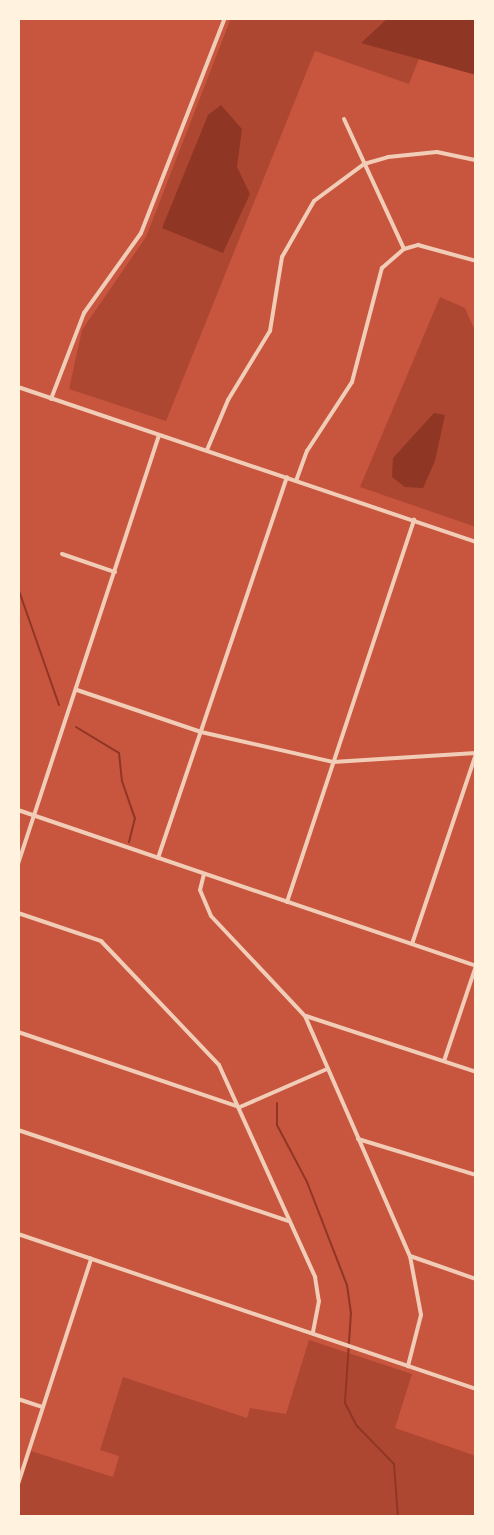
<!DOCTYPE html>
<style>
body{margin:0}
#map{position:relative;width:494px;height:1535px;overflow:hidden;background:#c8553d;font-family:Manrope,sans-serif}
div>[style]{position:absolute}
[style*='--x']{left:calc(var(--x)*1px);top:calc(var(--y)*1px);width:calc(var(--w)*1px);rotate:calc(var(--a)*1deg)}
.green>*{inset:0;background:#ae4732}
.water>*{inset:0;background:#8f3625}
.stream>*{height:2px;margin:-1px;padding:0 1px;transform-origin:1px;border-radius:1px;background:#8f3625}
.minor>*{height:4px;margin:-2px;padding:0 2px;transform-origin:2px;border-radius:2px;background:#f1ccb7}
span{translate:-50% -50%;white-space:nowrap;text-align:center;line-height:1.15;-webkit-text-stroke:4.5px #fff3e0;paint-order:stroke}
.frame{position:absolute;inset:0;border:20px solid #fff3e0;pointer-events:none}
</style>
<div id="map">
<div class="green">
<div style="clip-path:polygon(231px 18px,435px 18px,409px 84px,315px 51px,166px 421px,69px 389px,82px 330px,146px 237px)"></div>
<div style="clip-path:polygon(440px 297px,465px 308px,476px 333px,476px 527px,360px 487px)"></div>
<div style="clip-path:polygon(309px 1340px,412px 1374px,395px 1428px,476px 1456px,476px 1517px,18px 1517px,18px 1491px,31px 1451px,113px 1477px,119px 1456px,100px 1450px,123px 1377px,247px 1418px,250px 1408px,286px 1414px)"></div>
</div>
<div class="water">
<div style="clip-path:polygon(388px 18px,476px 18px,476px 75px,361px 43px)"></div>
<div style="clip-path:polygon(221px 105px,242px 129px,237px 167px,250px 194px,223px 253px,162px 228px,208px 115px)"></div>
<div style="clip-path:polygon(434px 413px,445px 415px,435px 461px,423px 488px,405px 487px,392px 477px,393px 458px)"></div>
</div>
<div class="stream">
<div style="--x:18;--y:588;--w:124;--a:70.7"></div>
<div style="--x:76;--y:727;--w:50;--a:31.2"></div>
<div style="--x:119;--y:753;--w:28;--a:84"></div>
<div style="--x:122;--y:781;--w:39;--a:71"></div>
<div style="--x:135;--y:818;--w:25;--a:104"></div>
<div style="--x:277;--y:1103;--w:22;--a:90"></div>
<div style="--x:277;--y:1125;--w:64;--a:62.2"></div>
<div style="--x:307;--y:1182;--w:110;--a:68.8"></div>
<div style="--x:347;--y:1285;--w:27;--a:82"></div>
<div style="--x:351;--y:1312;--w:91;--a:93.8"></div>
<div style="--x:345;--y:1403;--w:25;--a:63"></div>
<div style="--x:356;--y:1425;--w:54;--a:45.7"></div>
<div style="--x:394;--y:1464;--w:53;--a:85.7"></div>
</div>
<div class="minor">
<div style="--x:344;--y:119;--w:143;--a:65.2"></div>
<div style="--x:18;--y:387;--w:484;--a:18.7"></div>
<div style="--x:51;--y:399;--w:92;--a:-69"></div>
<div style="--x:84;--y:313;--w:98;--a:-54.5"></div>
<div style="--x:141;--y:233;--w:231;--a:-68.7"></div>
<div style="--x:207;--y:450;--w:54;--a:-67.2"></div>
<div style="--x:228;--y:400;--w:81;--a:-58.7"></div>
<div style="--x:270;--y:331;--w:75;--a:-80.8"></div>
<div style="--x:282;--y:257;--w:64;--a:-60.3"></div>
<div style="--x:314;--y:201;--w:62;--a:-36.5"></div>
<div style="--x:364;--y:164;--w:25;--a:-16"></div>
<div style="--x:388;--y:157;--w:49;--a:-5.8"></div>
<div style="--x:437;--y:152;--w:40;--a:12"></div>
<div style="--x:296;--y:481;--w:32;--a:-70"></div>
<div style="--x:307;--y:451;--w:82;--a:-56.9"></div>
<div style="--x:352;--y:382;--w:118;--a:-75.3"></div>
<div style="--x:382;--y:268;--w:29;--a:-41"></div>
<div style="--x:404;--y:249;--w:15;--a:-16"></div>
<div style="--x:418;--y:245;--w:60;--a:15.4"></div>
<div style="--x:62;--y:554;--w:56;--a:18.8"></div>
<div style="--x:77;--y:690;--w:131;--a:18.7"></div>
<div style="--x:201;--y:732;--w:135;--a:12.8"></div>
<div style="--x:333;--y:762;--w:143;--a:-3.6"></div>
<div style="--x:18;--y:810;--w:484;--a:18.8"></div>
<div style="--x:158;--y:858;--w:402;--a:-71.3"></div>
<div style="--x:18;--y:864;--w:451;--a:-71.8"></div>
<div style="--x:204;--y:874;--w:16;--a:104"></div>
<div style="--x:200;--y:890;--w:28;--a:67"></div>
<div style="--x:211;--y:916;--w:137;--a:46.8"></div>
<div style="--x:305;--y:1016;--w:262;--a:66.4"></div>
<div style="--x:410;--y:1256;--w:60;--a:79.4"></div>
<div style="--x:421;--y:1315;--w:53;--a:104.3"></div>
<div style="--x:287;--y:902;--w:403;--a:-71.6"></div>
<div style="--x:18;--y:913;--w:88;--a:18.6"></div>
<div style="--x:101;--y:941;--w:171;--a:46.4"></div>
<div style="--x:219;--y:1065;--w:233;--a:65.6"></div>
<div style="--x:315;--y:1277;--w:24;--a:81"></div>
<div style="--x:319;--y:1301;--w:33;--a:101"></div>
<div style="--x:412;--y:944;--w:200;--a:-71.4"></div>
<div style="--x:306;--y:1016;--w:179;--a:18.2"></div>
<div style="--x:18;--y:1032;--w:234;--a:18.7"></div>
<div style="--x:240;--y:1107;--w:95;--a:-23.6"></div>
<div style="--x:444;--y:1061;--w:100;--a:-71.4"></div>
<div style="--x:18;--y:1130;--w:285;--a:18.6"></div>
<div style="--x:358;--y:1139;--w:123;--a:17"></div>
<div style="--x:18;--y:1234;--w:484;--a:18.7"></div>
<div style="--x:410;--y:1256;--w:70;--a:19.2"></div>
<div style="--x:18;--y:1399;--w:26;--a:18"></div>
<div style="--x:18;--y:1484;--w:237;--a:-72"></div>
</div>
<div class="frame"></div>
</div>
